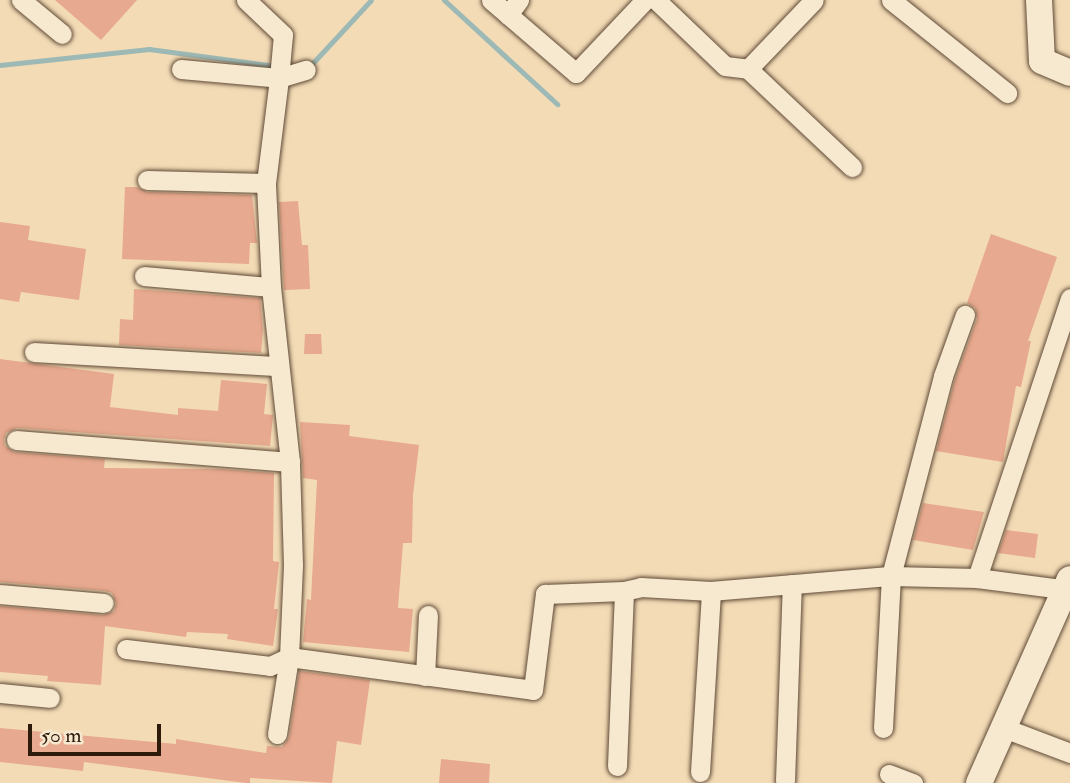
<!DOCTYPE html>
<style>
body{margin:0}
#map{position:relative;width:1070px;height:783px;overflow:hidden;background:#f3dbb6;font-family:"IM FELL Double Pica",serif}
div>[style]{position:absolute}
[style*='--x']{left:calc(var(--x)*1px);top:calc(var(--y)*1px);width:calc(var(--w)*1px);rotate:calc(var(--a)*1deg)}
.stream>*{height:5px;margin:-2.5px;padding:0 2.5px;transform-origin:2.5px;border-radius:2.5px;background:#9db9b5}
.building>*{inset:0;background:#e7a98f}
.roads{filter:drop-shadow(0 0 2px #5f4a36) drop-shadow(0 0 2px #5f4a36)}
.street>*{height:19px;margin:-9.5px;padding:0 9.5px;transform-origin:9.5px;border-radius:9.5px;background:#f7e8d0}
.secondary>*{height:26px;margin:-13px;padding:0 13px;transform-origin:13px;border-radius:13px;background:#f7e8d0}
span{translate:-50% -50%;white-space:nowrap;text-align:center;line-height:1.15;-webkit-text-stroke:6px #f7e8d0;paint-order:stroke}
.scale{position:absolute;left:28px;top:724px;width:133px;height:32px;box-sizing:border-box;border:4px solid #2e1a0b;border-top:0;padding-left:9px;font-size:21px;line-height:24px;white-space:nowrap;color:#2e1a0b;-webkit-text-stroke:5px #f7e8d0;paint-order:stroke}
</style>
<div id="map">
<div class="stream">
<div style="--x:444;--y:0;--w:154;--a:42.6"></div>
<div style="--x:0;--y:65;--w:150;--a:-6.1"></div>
<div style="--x:149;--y:49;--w:128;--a:7.6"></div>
<div style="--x:309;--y:67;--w:91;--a:-47.2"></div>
</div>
<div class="building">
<div style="clip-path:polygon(55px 0,137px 0,101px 40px)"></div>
<div style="clip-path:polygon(125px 187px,137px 187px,147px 192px,252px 195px,257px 243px,250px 243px,249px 264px,122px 259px)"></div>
<div style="clip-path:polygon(298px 201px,302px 245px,308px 245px,310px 289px,284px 290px,279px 202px)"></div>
<div style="clip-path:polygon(0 222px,30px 226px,28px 240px,86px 249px,79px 300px,21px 292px,19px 302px,0 299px)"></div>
<div style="clip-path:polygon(991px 234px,1057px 257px,1028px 341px,1031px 341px,1021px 387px,1016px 386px,1003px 462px,936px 451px,955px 379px,977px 319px,975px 308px,967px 303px)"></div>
<div style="clip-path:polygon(134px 289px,260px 298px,263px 330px,261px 353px,119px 345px,120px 319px,133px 320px)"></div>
<div style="clip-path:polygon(305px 334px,321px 334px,322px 354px,304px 354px)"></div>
<div style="clip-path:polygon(0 359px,114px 374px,110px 407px,178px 415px,178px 408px,218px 411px,221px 380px,267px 384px,264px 414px,273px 415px,270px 446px,17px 428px,6px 433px,4px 440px,5px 446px,14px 452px,105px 459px,104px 468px,220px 469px,274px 473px,273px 561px,279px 562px,274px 609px,278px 609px,273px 646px,227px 639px,228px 634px,187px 632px,186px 637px,105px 626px,101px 685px,47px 681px,48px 676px,0 672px,0 606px,103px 615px,114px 611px,116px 603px,112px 593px,105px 591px,0 582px)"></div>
<div style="clip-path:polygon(300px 422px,350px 425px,349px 436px,419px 445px,413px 495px,412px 543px,403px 543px,398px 608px,413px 609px,409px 652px,303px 642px,307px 599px,311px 600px,317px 480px,303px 478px)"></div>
<div style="clip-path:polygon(923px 503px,984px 512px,973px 550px,913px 540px)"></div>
<div style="clip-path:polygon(1006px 530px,1038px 534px,1035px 558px,998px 553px)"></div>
<div style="clip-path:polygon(299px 671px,370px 680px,361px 745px,337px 741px,332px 783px,250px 778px,250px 783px,246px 783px,84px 762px,83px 771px,0 762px,0 728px,176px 744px,176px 739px,266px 753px,267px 746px,282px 747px,289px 737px)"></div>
<div style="clip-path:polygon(441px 759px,490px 764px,489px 783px,439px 783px)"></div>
</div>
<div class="roads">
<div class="street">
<div style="--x:21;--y:0;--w:53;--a:39.7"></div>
<div style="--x:491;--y:0;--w:112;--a:40.7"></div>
<div style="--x:576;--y:73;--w:100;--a:-46.6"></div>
<div style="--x:656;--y:0;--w:95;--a:43.7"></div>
<div style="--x:725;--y:66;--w:23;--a:7"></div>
<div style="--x:748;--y:69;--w:95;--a:-46.3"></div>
<div style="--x:891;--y:0;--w:149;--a:38.7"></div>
<div style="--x:508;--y:15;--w:19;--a:-54"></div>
<div style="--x:181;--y:69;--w:98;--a:5.2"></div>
<div style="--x:279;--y:78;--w:43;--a:-84.7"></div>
<div style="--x:283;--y:35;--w:51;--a:-136.6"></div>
<div style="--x:748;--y:69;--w:143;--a:43.3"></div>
<div style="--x:147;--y:180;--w:119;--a:1.4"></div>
<div style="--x:144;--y:276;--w:127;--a:5"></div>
<div style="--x:34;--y:352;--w:245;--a:3.3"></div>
<div style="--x:16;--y:440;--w:275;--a:4.6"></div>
<div style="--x:977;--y:578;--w:295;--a:-71.6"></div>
<div style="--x:0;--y:594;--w:104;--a:4.9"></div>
<div style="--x:126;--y:649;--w:145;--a:6.7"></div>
<div style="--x:270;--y:666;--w:21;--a:-25"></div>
<div style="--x:289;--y:657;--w:246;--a:7.7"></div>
<div style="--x:533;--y:690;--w:97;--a:-82.9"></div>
<div style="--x:545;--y:594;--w:79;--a:-2.2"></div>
<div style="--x:624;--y:591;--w:17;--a:-13"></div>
<div style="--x:641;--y:587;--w:70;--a:3.3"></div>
<div style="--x:711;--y:591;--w:181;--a:-4.8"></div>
<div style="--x:891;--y:576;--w:207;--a:-75.4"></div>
<div style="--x:943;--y:376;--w:65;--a:-70.2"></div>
<div style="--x:425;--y:676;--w:61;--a:-87.2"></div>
<div style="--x:0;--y:693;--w:50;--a:5.7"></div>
<div style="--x:883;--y:728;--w:152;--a:-87"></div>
<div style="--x:891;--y:576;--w:86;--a:1.3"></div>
<div style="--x:977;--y:578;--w:94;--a:7.4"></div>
<div style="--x:1004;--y:728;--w:71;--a:20.7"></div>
<div style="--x:277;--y:734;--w:78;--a:-81.1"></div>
<div style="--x:289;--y:657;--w:92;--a:-87.5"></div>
<div style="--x:293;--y:565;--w:103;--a:-91.7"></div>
<div style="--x:290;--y:462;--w:176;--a:-96.2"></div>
<div style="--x:271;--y:287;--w:104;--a:-92.8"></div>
<div style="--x:266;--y:183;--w:106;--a:-82.9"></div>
<div style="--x:279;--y:78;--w:28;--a:-17"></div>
<div style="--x:617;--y:766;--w:175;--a:-87.7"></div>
<div style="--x:700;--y:772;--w:181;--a:-86.5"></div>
<div style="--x:889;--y:774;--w:26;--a:21"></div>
<div style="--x:785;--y:781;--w:197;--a:-88"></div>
</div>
<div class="secondary">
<div style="--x:1039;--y:0;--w:61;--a:87.2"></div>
<div style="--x:1042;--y:61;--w:30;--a:23"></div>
<div style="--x:979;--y:783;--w:223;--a:-66"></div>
</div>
</div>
<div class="scale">50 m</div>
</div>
